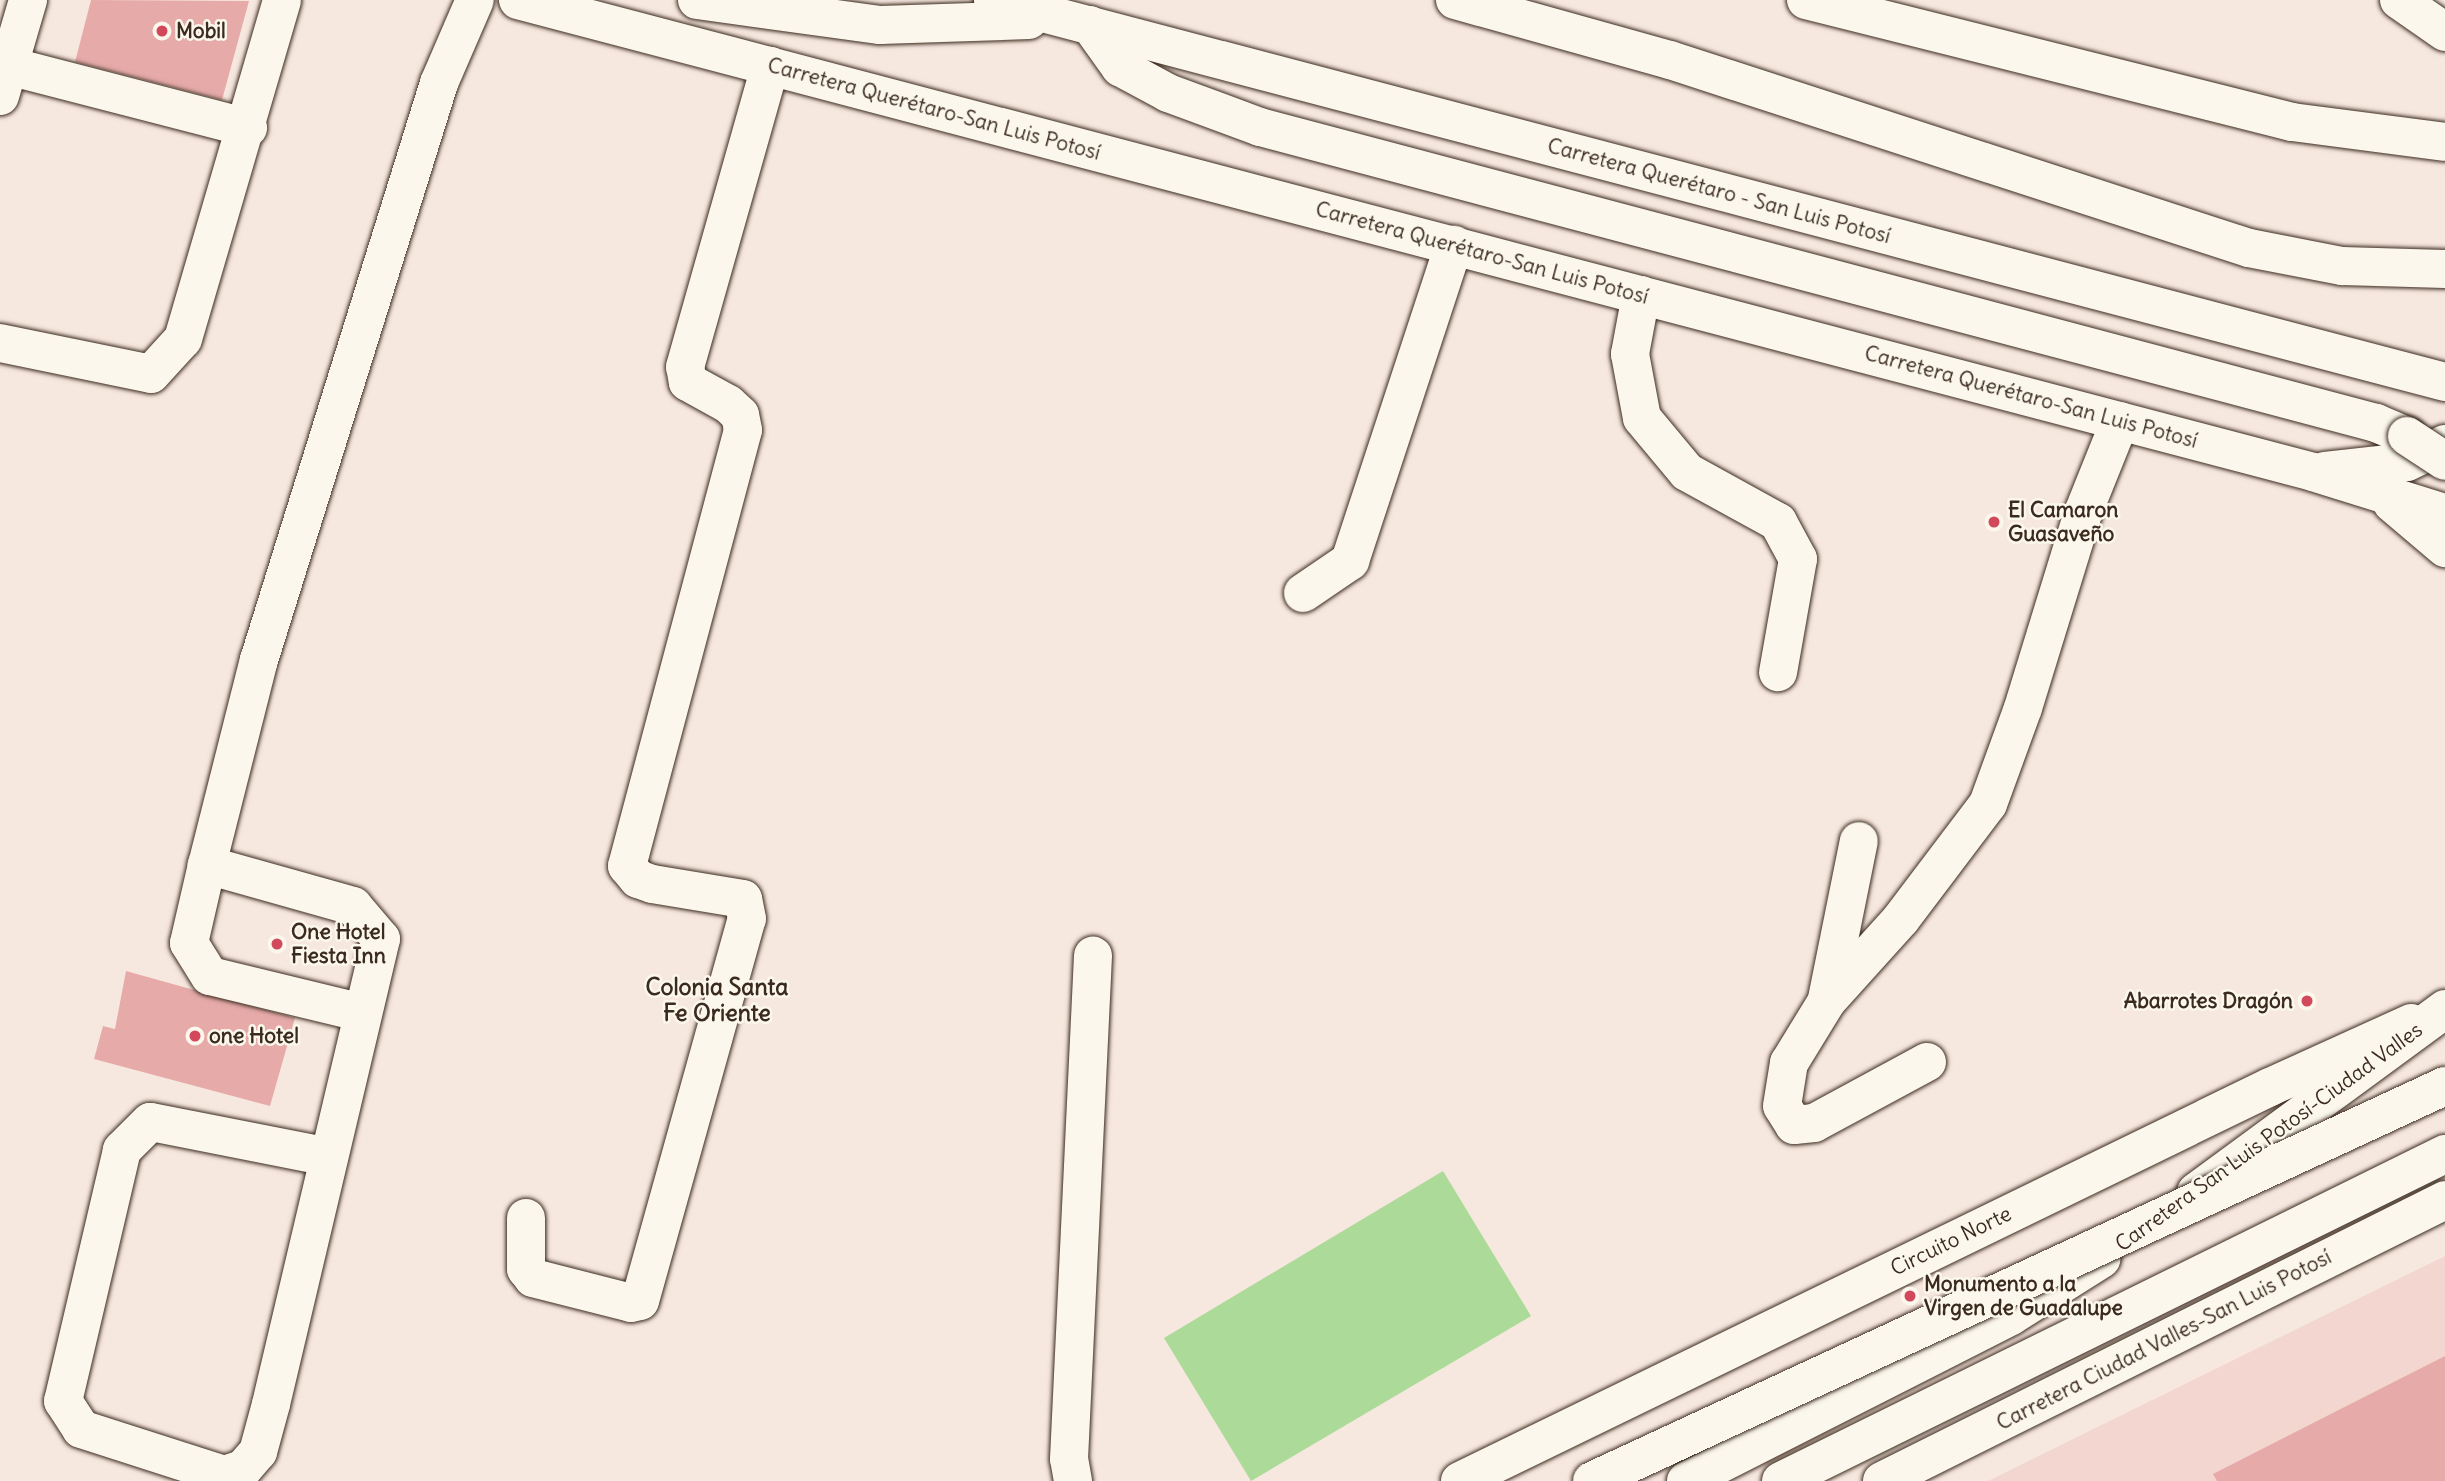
<!DOCTYPE html>
<meta charset="utf-8">
<style>
body{margin:0}
#map{position:relative;width:2445px;height:1481px;overflow:hidden;background:#f7e8df;font-family:Delius,sans-serif}
div>[style]{position:absolute}
[style*='--x']{left:calc(var(--x)*1px);top:calc(var(--y)*1px);width:calc(var(--w)*1px);rotate:calc(var(--a)*1deg)}
.built>*{inset:0;background:#f2d6cf}
.green>*{inset:0;background:#acda99}
.building>*{inset:0;background:#e6aba9}
.roads{filter:drop-shadow(0 0 2px #3b2a1e) drop-shadow(0 0 2px #3b2a1e)}
.minor>*{height:38px;margin:-19px;padding:0 19px;transform-origin:19px;border-radius:19px;background:#fbf7ec}
.major>*{height:38px;margin:-19px;padding:0 19px;transform-origin:19px;border-radius:19px;background:#fbf7ec}
.highway>*{height:38px;margin:-19px;padding:0 19px;transform-origin:19px;border-radius:19px;background:#fbf7ec}
.bridges{filter:drop-shadow(0 0 2px #3b2a1e) drop-shadow(0 0 2px #3b2a1e)}
.major-bridge>*{height:38px;margin:-19px;padding:0 19px;transform-origin:19px;border-radius:19px;background:#fbf7ec}
.highway-bridge>*{height:38px;margin:-19px;padding:0 19px;transform-origin:19px;border-radius:19px;background:#fbf7ec}
.dots>*{width:19px;height:19px;translate:-50% -50%;box-sizing:border-box;border:4px solid #fbf7ec;border-radius:50%}
span{translate:-50% -50%;white-space:nowrap;text-align:center;line-height:1.15;-webkit-text-stroke:5px #fbf7ec;paint-order:stroke}
.poi-label{font-size:21px;color:#3b2a1e;font-weight:700}
.left{translate:0 -50%;text-align:left}
.right{translate:-100% -50%;text-align:right}
.street-label{font-size:21px;color:#3b2a1e}
.neighbourhood-label{font-size:23px;color:#3b2a1e;font-weight:700}
</style>
<div id="map">
<div class="built">
<div style="clip-path:polygon(2445px 1256px,2445px 1481px,1988px 1481px)"></div>
</div>
<div class="green">
<div style="clip-path:polygon(1443px 1171px,1531px 1316px,1251px 1481px,1164px 1338px)"></div>
</div>
<div class="building">
<div style="clip-path:polygon(91px 0,249px 1px,222px 100px,75px 62px)"></div>
<div style="clip-path:polygon(126px 971px,295px 1018px,270px 1106px,94px 1059px,103px 1026px,115px 1029px)"></div>
<div style="clip-path:polygon(2445px 1356px,2445px 1481px,2217px 1481px,2213px 1474px)"></div>
</div>
<div class="roads">
<div class="minor">
<div style="--x:9;--y:66;--w:247;--a:14.5"></div>
<div style="--x:0;--y:96;--w:100;--a:-73.7"></div>
<div style="--x:1641;--y:295;--w:60;--a:100.6"></div>
<div style="--x:1630;--y:354;--w:65;--a:79.4"></div>
<div style="--x:1642;--y:418;--w:70;--a:50.2"></div>
<div style="--x:1687;--y:472;--w:104;--a:28.8"></div>
<div style="--x:1778;--y:522;--w:42;--a:61.6"></div>
<div style="--x:1798;--y:559;--w:115;--a:100"></div>
<div style="--x:0;--y:343;--w:154;--a:11.6"></div>
<div style="--x:151;--y:374;--w:47;--a:-47.6"></div>
<div style="--x:183;--y:339;--w:353;--a:-73.7"></div>
<div style="--x:1303;--y:593;--w:57;--a:-34.2"></div>
<div style="--x:1350;--y:561;--w:333;--a:-71.8"></div>
<div style="--x:207;--y:865;--w:80;--a:103"></div>
<div style="--x:189;--y:943;--w:39;--a:58"></div>
<div style="--x:210;--y:976;--w:157;--a:13.6"></div>
<div style="--x:1827;--y:999;--w:161;--a:-78.6"></div>
<div style="--x:1927;--y:1062;--w:128;--a:151.6"></div>
<div style="--x:1814;--y:1123;--w:20;--a:174"></div>
<div style="--x:1794;--y:1125;--w:22;--a:-122"></div>
<div style="--x:1782;--y:1106;--w:44;--a:-80.8"></div>
<div style="--x:1789;--y:1063;--w:73;--a:-58.5"></div>
<div style="--x:1827;--y:1001;--w:110;--a:-47.9"></div>
<div style="--x:1901;--y:919;--w:144;--a:-52.9"></div>
<div style="--x:1988;--y:804;--w:102;--a:-70"></div>
<div style="--x:2023;--y:708;--w:204;--a:-72.9"></div>
<div style="--x:2083;--y:513;--w:99;--a:-68.1"></div>
<div style="--x:329;--y:1157;--w:182;--a:-168.9"></div>
<div style="--x:150;--y:1122;--w:40;--a:135"></div>
<div style="--x:122;--y:1150;--w:258;--a:103.2"></div>
<div style="--x:63;--y:1401;--w:33;--a:57"></div>
<div style="--x:81;--y:1429;--w:150;--a:17.8"></div>
<div style="--x:224;--y:1475;--w:20;--a:-18"></div>
<div style="--x:243;--y:1469;--w:23;--a:-49"></div>
<div style="--x:258;--y:1452;--w:50;--a:-74.8"></div>
<div style="--x:271;--y:1404;--w:478;--a:-76.7"></div>
<div style="--x:381;--y:939;--w:43;--a:-130.3"></div>
<div style="--x:353;--y:906;--w:152;--a:-164.3"></div>
<div style="--x:207;--y:865;--w:211;--a:-75.8"></div>
<div style="--x:259;--y:660;--w:604;--a:-72.67"></div>
<div style="--x:439;--y:83;--w:90;--a:-66.6"></div>
<div style="--x:526;--y:1218;--w:51;--a:90"></div>
<div style="--x:526;--y:1269;--w:11;--a:52"></div>
<div style="--x:533;--y:1278;--w:101;--a:14.3"></div>
<div style="--x:631;--y:1303;--w:9;--a:-13"></div>
<div style="--x:640;--y:1301;--w:397;--a:-74.4"></div>
<div style="--x:747;--y:919;--w:20;--a:-101"></div>
<div style="--x:743;--y:899;--w:92;--a:-170.6"></div>
<div style="--x:652;--y:884;--w:15;--a:-160"></div>
<div style="--x:638;--y:879;--w:17;--a:-130"></div>
<div style="--x:627;--y:866;--w:451;--a:-75.1"></div>
<div style="--x:743;--y:430;--w:15;--a:-101"></div>
<div style="--x:740;--y:415;--w:16;--a:-137"></div>
<div style="--x:728;--y:404;--w:46;--a:-151.2"></div>
<div style="--x:688;--y:382;--w:15;--a:-101"></div>
<div style="--x:685;--y:367;--w:313;--a:-74.2"></div>
<div style="--x:1073;--y:1481;--w:22;--a:-100"></div>
<div style="--x:1069;--y:1459;--w:504;--a:-87.27"></div>
<div style="--x:1460;--y:1481;--w:901;--a:-25.94"></div>
<div style="--x:2270;--y:1087;--w:155;--a:-24.4"></div>
</div>
<div class="major">
<div style="--x:518;--y:0;--w:1856;--a:14.73"></div>
<div style="--x:2313;--y:472;--w:138;--a:17.3"></div>
<div style="--x:2399;--y:0;--w:56;--a:34.8"></div>
<div style="--x:2325;--y:471;--w:82;--a:-6.3"></div>
<div style="--x:2407;--y:462;--w:42;--a:-25.3"></div>
<div style="--x:2392;--y:503;--w:70;--a:40.3"></div>
<div style="--x:2196;--y:1192;--w:309;--a:-36.3"></div>
<div style="--x:1686;--y:1481;--w:364;--a:-26.9"></div>
<div style="--x:2011;--y:1316;--w:107;--a:-32.3"></div>
<div style="--x:1882;--y:1481;--w:629;--a:-26.52"></div>
</div>
<div class="highway">
<div style="--x:697;--y:0;--w:185;--a:7.8"></div>
<div style="--x:880;--y:25;--w:149;--a:-1.9"></div>
<div style="--x:993;--y:0;--w:1501;--a:14.74"></div>
<div style="--x:1455;--y:0;--w:223;--a:15.6"></div>
<div style="--x:1670;--y:60;--w:609;--a:17.99"></div>
<div style="--x:2249;--y:248;--w:95;--a:11"></div>
<div style="--x:2342;--y:266;--w:103;--a:1.7"></div>
<div style="--x:1806;--y:0;--w:501;--a:14.09"></div>
<div style="--x:2292;--y:122;--w:154;--a:7.4"></div>
<div style="--x:1090;--y:25;--w:52;--a:54.5"></div>
<div style="--x:1120;--y:67;--w:55;--a:28.4"></div>
<div style="--x:1168;--y:93;--w:98;--a:20.3"></div>
<div style="--x:1260;--y:127;--w:1155;--a:14.85"></div>
<div style="--x:2376;--y:423;--w:34;--a:23"></div>
<div style="--x:1781;--y:1481;--w:740;--a:-26.22"></div>
</div>
</div>
<div class="bridges">
<div class="major-bridge">
<div style="--x:1592;--y:1481;--w:940;--a:-24.85"></div>
</div>
<div class="highway-bridge">
<div style="--x:2407;--y:436;--w:45;--a:33.3"></div>
</div>
</div>
<div class="dots">
<div style="left:162px;top:31px;background:#d1495b"></div>
<div style="left:1994px;top:522px;background:#d1495b"></div>
<div style="left:277px;top:944px;background:#d1495b"></div>
<div style="left:2307px;top:1001px;background:#d1495b"></div>
<div style="left:195px;top:1036px;background:#d1495b"></div>
<div style="left:1910px;top:1296px;background:#d1495b"></div>
</div>
<div class="poi-label">
<span class="left" style="left:176px;top:31px">Mobil</span>
<span class="left" style="left:2008px;top:522px">El Camaron<br>Guasaveño</span>
<span class="left" style="left:291px;top:944px">One Hotel<br>Fiesta Inn</span>
<span class="right" style="left:2293px;top:1001px">Abarrotes Dragón</span>
<span class="left" style="left:209px;top:1036px">one Hotel</span>
<span class="left" style="left:1924px;top:1296px">Monumento a la<br>Virgen de Guadalupe</span>
</div>
<div class="street-label">
<span style="left:934px;top:109px;rotate:15deg">Carretera Querétaro-San Luis Potosí</span>
<span style="left:1719px;top:191px;rotate:15deg">Carretera Querétaro - San Luis Potosí</span>
<span style="left:1482px;top:253px;rotate:15deg">Carretera Querétaro-San Luis Potosí</span>
<span style="left:2031px;top:397px;rotate:15deg">Carretera Querétaro-San Luis Potosí</span>
<span style="left:2269px;top:1137px;rotate:-36deg">Carretera San Luis Potosí-Ciudad Valles</span>
<span style="left:1951px;top:1241px;rotate:-26deg">Circuito Norte</span>
<span style="left:2164px;top:1340px;rotate:-27deg">Carretera Ciudad Valles-San Luis Potosí</span>
</div>
<div class="neighbourhood-label">
<span style="left:717px;top:1000px">Colonia Santa<br>Fe Oriente</span>
</div>
</div>
